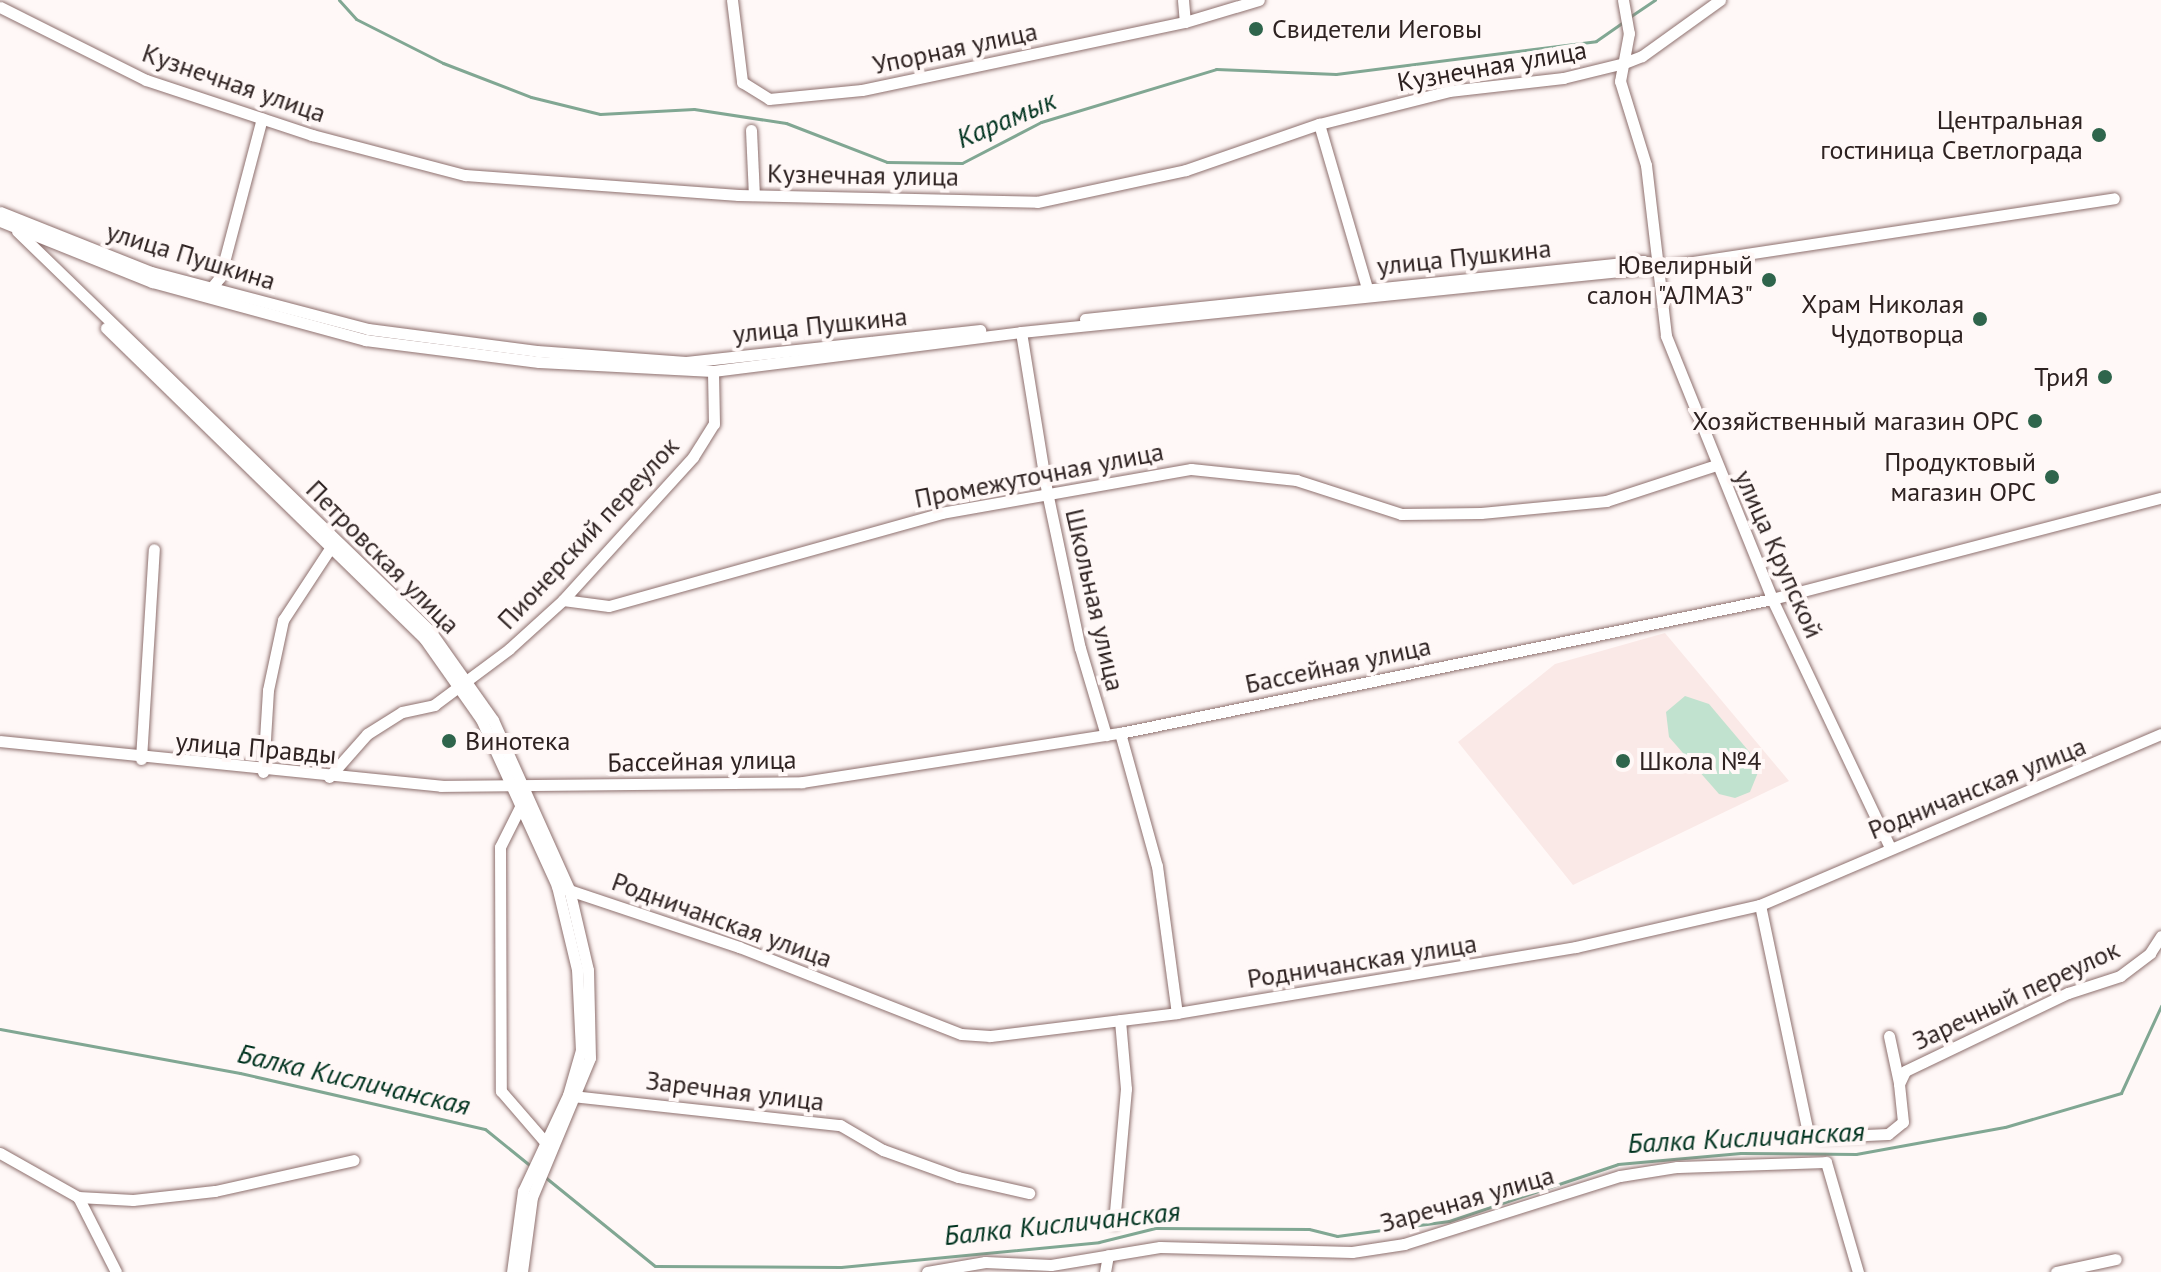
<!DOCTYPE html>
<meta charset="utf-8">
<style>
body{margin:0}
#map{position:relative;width:2161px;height:1272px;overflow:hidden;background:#fff8f7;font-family:"PT Sans",sans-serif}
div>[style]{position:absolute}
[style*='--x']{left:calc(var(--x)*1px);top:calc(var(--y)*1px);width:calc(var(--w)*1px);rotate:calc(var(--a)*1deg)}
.built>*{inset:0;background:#fae9e7}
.green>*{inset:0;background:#c1e2cf}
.stream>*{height:3px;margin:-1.5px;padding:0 1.5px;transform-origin:1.5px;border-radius:1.5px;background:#81a793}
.roads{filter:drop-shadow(0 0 2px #8e706e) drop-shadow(0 0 2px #8e706e)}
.minor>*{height:11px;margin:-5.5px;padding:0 5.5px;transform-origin:5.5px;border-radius:5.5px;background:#fff}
.dots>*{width:22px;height:22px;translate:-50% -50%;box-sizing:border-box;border:4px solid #fff8f7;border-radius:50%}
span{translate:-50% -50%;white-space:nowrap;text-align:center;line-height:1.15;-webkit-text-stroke:8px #fff8f7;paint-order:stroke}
.poi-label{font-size:26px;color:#2e2221}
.left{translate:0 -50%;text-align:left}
.right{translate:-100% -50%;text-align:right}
.street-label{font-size:26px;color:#2e2221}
.water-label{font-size:28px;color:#00331f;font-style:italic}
</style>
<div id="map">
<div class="built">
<div style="clip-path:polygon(1665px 633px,1789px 781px,1573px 885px,1458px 742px,1555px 664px)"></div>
</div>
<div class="green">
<div style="clip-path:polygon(1685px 696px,1709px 704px,1752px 755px,1759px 770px,1750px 792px,1735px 798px,1719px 794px,1669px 737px,1666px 712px)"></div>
</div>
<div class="stream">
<div style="--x:339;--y:0;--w:25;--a:48"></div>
<div style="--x:356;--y:19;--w:97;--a:26.8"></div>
<div style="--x:443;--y:63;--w:94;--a:21.1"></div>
<div style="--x:531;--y:97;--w:71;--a:13.8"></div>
<div style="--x:600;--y:114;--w:94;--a:-3"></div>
<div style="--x:694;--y:109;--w:93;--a:8.7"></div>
<div style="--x:786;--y:123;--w:108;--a:21.1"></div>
<div style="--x:887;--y:162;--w:75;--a:0.8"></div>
<div style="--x:962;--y:163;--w:89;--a:-27.4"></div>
<div style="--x:1041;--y:122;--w:183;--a:-16.8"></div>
<div style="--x:1216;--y:69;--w:120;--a:2.4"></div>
<div style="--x:1336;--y:74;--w:262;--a:-7.2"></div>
<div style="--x:1596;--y:41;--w:35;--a:-35"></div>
<div style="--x:1631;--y:16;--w:29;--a:-34"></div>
<div style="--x:0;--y:1029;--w:244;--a:10.4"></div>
<div style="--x:240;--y:1073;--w:251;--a:12.9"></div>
<div style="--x:485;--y:1129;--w:60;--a:39"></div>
<div style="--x:545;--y:1177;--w:141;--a:39"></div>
<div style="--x:655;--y:1266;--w:186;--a:0.3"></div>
<div style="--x:841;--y:1267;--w:259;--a:-5.5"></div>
<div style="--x:1099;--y:1242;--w:58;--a:-14"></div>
<div style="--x:1155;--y:1228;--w:154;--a:0.4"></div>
<div style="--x:1309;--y:1229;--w:29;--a:14"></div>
<div style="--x:1337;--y:1236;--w:113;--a:-7.6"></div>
<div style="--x:1449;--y:1221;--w:178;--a:-18.6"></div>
<div style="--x:1618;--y:1164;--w:123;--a:-5.1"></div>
<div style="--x:1741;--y:1153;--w:115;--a:0.5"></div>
<div style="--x:1856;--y:1154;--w:151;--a:-10.3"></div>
<div style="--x:2005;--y:1127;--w:121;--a:-16.3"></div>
<div style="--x:2121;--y:1093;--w:96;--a:-65.3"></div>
</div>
<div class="roads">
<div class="minor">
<div style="--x:732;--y:0;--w:83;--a:83"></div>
<div style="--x:742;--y:82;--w:32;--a:32"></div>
<div style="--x:769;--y:99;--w:93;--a:-5.5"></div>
<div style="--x:862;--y:90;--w:330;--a:-11.9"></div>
<div style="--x:1185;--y:22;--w:77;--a:-16.6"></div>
<div style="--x:1183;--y:0;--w:22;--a:85"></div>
<div style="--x:1623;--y:0;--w:34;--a:80"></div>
<div style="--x:1629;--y:33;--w:49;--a:100.6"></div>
<div style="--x:1620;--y:81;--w:88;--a:72.8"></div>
<div style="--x:1646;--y:165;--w:172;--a:83.3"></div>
<div style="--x:1666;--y:336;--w:284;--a:68"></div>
<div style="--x:1772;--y:599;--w:275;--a:64.6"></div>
<div style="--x:0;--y:7;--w:163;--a:26.6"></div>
<div style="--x:146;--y:80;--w:175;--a:18.3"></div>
<div style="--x:312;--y:135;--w:158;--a:14.7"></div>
<div style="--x:465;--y:175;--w:274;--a:4.2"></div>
<div style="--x:738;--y:195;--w:299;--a:1.3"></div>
<div style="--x:1037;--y:202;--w:152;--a:-12.1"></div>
<div style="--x:1186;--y:170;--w:141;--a:-19.1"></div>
<div style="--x:1319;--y:124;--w:134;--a:-14.2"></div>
<div style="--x:1449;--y:91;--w:115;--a:-6.5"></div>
<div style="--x:1563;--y:78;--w:63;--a:-13.8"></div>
<div style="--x:1624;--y:63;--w:19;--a:-21"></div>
<div style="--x:1642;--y:56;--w:96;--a:-35.7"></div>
<div style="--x:1319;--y:124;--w:178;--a:73.7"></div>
<div style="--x:751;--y:130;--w:65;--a:87.4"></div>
<div style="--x:0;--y:212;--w:162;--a:21.7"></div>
<div style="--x:151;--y:272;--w:224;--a:14.7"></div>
<div style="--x:368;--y:329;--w:170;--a:7.4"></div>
<div style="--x:537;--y:351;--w:149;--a:4.2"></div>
<div style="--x:686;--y:362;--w:296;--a:-6.2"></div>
<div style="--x:0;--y:221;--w:164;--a:21.9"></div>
<div style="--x:152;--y:282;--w:221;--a:15.2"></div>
<div style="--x:365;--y:340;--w:175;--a:7.2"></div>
<div style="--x:539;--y:362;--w:174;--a:3"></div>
<div style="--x:713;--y:371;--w:310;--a:-7.2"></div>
<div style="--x:1021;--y:332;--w:642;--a:-5.81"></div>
<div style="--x:1660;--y:267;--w:459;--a:-8.6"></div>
<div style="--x:17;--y:231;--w:575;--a:44.08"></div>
<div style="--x:430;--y:631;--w:109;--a:54.7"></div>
<div style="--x:493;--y:720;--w:185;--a:65.8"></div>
<div style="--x:569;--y:889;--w:83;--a:76.8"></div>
<div style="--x:588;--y:970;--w:88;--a:88.7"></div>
<div style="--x:590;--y:1058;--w:151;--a:112.6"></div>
<div style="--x:532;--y:1197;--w:76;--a:97.6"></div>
<div style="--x:208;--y:292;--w:19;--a:-51"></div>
<div style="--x:220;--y:277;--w:164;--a:-75.2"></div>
<div style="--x:1085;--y:319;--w:561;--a:-5.93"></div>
<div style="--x:1643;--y:261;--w:14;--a:21"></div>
<div style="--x:106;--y:328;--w:444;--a:44.3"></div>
<div style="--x:424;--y:638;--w:99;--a:54.9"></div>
<div style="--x:481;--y:719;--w:183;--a:65.5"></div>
<div style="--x:557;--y:886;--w:85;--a:76.5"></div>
<div style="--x:577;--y:969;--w:81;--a:87.2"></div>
<div style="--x:581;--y:1050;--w:47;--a:106.1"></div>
<div style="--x:568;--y:1095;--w:106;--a:115.1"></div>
<div style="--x:523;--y:1191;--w:82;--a:97.7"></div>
<div style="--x:1021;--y:332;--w:162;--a:80.8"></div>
<div style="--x:1047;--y:492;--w:159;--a:78.1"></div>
<div style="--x:1080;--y:648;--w:91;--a:73.4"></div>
<div style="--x:563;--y:600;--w:46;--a:7.4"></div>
<div style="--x:609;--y:606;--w:345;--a:-15.6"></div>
<div style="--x:941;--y:513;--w:254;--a:-10"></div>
<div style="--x:1191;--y:469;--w:106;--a:6"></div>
<div style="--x:1296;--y:480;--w:110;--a:17.9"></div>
<div style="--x:1401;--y:514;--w:80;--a:-0.7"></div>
<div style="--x:1481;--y:513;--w:126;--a:-5.5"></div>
<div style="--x:1606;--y:501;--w:116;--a:-18.1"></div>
<div style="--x:1120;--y:733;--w:138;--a:74.5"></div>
<div style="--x:1157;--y:866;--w:148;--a:82.3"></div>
<div style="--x:0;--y:741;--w:443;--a:5.8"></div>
<div style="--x:441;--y:786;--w:361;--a:-0.6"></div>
<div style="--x:802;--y:782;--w:322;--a:-8.8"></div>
<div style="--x:1120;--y:733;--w:666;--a:-11.61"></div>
<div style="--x:1772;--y:599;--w:402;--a:-14.6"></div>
<div style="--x:141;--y:759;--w:210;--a:-86.5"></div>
<div style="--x:263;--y:772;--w:82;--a:-86.5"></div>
<div style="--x:268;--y:690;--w:72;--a:-77.9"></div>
<div style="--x:283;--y:620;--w:87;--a:-56.7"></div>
<div style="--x:329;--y:777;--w:57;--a:-48.5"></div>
<div style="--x:367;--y:734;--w:41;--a:-32.2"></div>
<div style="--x:402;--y:712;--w:33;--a:-12"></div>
<div style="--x:434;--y:705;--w:94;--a:-36.7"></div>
<div style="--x:509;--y:649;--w:73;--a:-42.2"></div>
<div style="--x:563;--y:600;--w:193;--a:-47.7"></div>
<div style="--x:693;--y:457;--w:39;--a:-58"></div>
<div style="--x:714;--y:424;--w:53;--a:-91.1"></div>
<div style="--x:520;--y:807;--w:45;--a:116.6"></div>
<div style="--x:500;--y:847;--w:244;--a:89.8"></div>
<div style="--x:501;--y:1091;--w:67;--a:49.2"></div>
<div style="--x:557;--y:886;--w:192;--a:18.5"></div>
<div style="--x:739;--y:947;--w:238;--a:21.4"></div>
<div style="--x:961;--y:1034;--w:29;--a:4"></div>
<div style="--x:990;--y:1036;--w:188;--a:-7"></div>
<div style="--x:1177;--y:1013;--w:404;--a:-9.4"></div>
<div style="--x:1576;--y:947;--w:189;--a:-12.9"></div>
<div style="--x:1760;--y:905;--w:436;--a:-23.1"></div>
<div style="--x:1760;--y:905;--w:232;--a:78.1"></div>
<div style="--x:1808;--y:1132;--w:15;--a:20"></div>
<div style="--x:1822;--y:1137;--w:66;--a:-2.6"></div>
<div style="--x:1888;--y:1134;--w:19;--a:-39"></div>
<div style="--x:1903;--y:1122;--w:38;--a:-96"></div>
<div style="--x:1899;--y:1084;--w:14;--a:-65"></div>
<div style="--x:1905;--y:1071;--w:181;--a:-25.6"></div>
<div style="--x:2068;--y:993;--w:55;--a:-18.1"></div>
<div style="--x:2120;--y:976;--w:38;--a:-37"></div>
<div style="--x:2150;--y:953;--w:20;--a:-57"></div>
<div style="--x:1889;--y:1036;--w:48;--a:78"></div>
<div style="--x:572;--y:1096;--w:270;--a:6.2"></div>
<div style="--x:840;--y:1125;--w:50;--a:30.2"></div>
<div style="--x:883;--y:1150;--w:80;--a:19.8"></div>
<div style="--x:958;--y:1177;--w:73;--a:12.7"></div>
<div style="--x:0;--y:1153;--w:90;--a:29.4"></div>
<div style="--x:78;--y:1197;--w:55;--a:3.1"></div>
<div style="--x:133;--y:1200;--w:82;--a:-6.3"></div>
<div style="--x:215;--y:1191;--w:142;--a:-12.6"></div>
<div style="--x:78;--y:1197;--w:84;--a:63.1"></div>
<div style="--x:1114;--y:1223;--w:135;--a:-84.9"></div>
<div style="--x:1126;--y:1089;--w:69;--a:-95"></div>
<div style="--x:927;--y:1272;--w:59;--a:-9.8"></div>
<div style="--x:985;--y:1262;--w:66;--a:2.6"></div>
<div style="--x:1051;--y:1265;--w:110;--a:-9.4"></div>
<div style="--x:1160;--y:1247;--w:192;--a:1.5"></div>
<div style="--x:1352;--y:1252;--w:53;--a:-8.7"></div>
<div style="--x:1404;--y:1244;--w:226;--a:-17.5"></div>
<div style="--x:1620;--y:1176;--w:58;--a:-9"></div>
<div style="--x:1677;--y:1167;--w:149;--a:-1.9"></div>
<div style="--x:1826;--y:1162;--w:115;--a:73.8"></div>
<div style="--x:1105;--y:1272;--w:17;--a:-80"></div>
<div style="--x:2056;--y:1272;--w:61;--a:-12.2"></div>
</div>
</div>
<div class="dots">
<div style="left:1256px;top:29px;background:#2f654c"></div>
<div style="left:2099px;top:135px;background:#2f654c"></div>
<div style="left:1769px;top:280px;background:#2f654c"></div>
<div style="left:1980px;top:319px;background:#2f654c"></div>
<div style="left:2105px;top:377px;background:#2f654c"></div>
<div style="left:2035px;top:421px;background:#2f654c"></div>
<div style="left:2052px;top:477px;background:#2f654c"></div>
<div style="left:449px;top:741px;background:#2f654c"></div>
<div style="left:1623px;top:761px;background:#2f654c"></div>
</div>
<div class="poi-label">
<span class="left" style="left:1272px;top:29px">Свидетели Иеговы</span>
<span class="right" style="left:2083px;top:135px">Центральная<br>гостиница Светлограда</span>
<span class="right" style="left:1753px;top:280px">Ювелирный<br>салон "АЛМАЗ"</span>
<span class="right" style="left:1964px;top:319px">Храм Николая<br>Чудотворца</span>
<span class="right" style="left:2089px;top:377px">ТриЯ</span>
<span class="right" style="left:2019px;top:421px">Хозяйственный магазин ОРС</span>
<span class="right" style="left:2036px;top:477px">Продуктовый<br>магазин ОРС</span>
<span class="left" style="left:465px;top:741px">Винотека</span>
<span class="left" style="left:1639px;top:761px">Школа №4</span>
</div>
<div class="street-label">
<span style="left:955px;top:48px;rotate:-12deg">Упорная улица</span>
<span style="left:1492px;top:66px;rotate:-10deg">Кузнечная улица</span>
<span style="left:234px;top:83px;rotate:19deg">Кузнечная улица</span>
<span style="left:863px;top:175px;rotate:1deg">Кузнечная улица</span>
<span style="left:191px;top:256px;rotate:17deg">улица Пушкина</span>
<span style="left:1464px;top:257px;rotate:-6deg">улица Пушкина</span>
<span style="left:820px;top:325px;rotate:-6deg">улица Пушкина</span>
<span style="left:1039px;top:475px;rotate:-11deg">Промежуточная улица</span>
<span style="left:588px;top:533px;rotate:-47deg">Пионерский переулок</span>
<span style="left:1779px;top:554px;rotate:66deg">улица Крупской</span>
<span style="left:383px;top:557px;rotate:45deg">Петровская улица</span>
<span style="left:1095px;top:600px;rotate:77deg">Школьная улица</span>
<span style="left:1338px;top:665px;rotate:-12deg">Бассейная улица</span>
<span style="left:256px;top:748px;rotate:5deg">улица Правды</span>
<span style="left:702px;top:761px;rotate:-1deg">Бассейная улица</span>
<span style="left:1977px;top:788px;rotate:-22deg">Родничанская улица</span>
<span style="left:722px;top:920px;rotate:20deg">Родничанская улица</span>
<span style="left:1362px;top:961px;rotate:-9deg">Родничанская улица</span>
<span style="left:2016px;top:995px;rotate:-25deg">Заречный переулок</span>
<span style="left:735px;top:1091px;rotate:7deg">Заречная улица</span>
<span style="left:1467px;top:1199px;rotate:-16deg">Заречная улица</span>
</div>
<div class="water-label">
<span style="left:1006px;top:119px;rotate:-23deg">Карамык</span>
<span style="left:354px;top:1079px;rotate:13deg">Балка Кисличанская</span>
<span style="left:1746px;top:1137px;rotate:-3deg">Балка Кисличанская</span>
<span style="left:1062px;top:1223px;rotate:-6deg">Балка Кисличанская</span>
</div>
</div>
